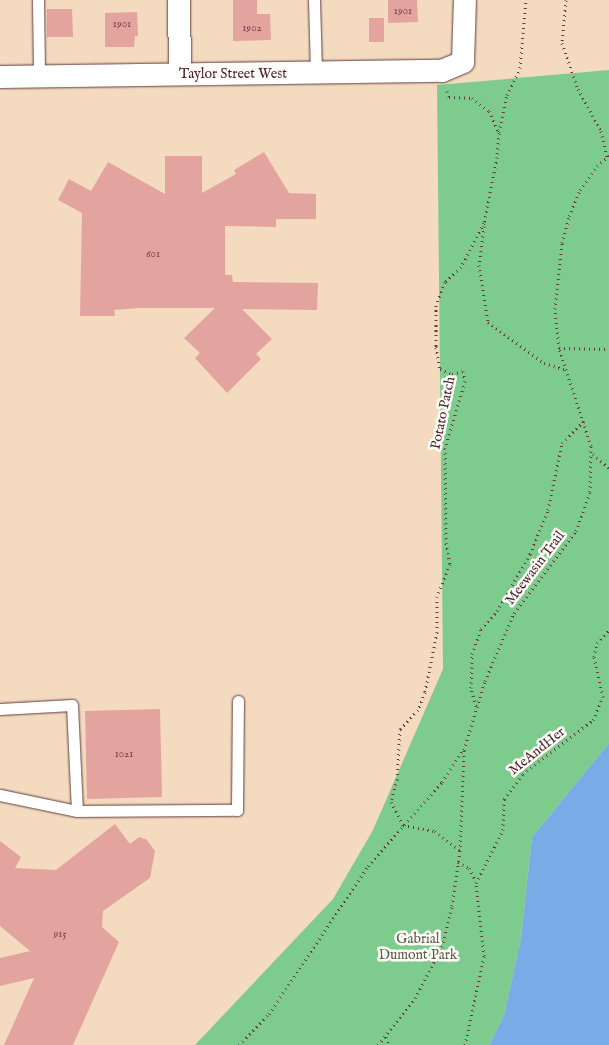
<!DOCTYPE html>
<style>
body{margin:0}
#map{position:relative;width:609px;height:1045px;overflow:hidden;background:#f4dbbf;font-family:"IM FELL English",serif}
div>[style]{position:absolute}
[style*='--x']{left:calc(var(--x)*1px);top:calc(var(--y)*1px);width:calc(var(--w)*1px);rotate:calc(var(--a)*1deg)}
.green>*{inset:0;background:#7dcc8d}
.water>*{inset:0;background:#79ace6}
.building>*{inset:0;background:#e3a4a0}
.path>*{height:3px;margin-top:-1.5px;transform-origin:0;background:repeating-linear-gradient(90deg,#643b41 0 1px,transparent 0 5px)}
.roads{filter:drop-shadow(0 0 1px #643b41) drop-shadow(0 0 1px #643b41)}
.lane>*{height:11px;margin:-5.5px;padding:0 5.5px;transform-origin:5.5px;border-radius:5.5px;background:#fff}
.street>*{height:22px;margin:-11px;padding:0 11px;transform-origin:11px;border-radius:11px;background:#fff}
span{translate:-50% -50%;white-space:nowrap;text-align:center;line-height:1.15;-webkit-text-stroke:5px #fdfcf7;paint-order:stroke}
.number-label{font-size:11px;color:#704048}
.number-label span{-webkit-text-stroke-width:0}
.street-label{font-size:14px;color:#4a1f2b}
.park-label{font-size:14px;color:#5c5c4d}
</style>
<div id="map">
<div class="green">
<div style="clip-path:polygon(609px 70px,609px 743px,532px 837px,521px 938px,504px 1015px,489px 1045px,195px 1045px,333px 899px,373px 830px,443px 669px,437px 85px)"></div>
</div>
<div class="water">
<div style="clip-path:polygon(609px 743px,609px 1045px,489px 1045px,504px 1015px,521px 938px,532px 837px)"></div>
</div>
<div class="building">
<div style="clip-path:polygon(233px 0,257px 0,257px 14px,270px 14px,271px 40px,233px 41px)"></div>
<div style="clip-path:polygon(388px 0,417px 0,418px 22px,388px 23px)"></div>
<div style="clip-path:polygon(47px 9px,72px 9px,73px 37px,47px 37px)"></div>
<div style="clip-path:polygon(137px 12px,138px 36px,135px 36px,134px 47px,105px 47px,105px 13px)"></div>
<div style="clip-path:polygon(369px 18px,384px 18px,384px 42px,369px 42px)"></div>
<div style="clip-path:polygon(264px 152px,289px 193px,316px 194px,316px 219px,276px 219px,276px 227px,225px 226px,225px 275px,232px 275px,233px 282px,318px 283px,317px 310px,242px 309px,272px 339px,256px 354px,261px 359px,227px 393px,195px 358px,200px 353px,184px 338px,215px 308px,139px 308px,114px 310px,115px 316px,80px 316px,82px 213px,58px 200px,69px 179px,91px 191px,108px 162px,165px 194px,165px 156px,202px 156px,202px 193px,236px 174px,234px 170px)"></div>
<div style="clip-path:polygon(160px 709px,162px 797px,87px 799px,85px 711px)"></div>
<div style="clip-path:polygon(115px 824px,130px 844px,139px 837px,146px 839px,155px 851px,150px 878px,103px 911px,102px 927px,119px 942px,73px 1045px,4px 1045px,34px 978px,0 986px,0 958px,30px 951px,0 926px,0 841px,21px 857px,15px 868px,56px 870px)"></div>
</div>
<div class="path">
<div style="--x:566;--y:0;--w:43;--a:95.3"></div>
<div style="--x:562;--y:43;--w:49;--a:70.8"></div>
<div style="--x:578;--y:89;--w:48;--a:61.3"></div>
<div style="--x:601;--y:131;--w:28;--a:77"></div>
<div style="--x:447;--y:91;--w:6;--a:72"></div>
<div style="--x:449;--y:97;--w:23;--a:2"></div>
<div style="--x:472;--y:98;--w:21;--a:37"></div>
<div style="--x:489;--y:111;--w:24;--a:66"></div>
<div style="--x:499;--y:133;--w:24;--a:95"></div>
<div style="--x:497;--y:157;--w:67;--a:101.1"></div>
<div style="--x:484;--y:223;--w:50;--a:117.6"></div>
<div style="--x:461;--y:267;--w:22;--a:137"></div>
<div style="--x:445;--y:282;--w:25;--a:111"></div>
<div style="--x:436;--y:305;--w:42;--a:90"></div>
<div style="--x:436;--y:347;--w:22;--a:80"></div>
<div style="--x:440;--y:369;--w:13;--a:23"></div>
<div style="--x:452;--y:374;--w:11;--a:-15"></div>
<div style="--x:463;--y:371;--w:10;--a:79"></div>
<div style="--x:465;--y:381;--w:70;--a:106.6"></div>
<div style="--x:445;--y:448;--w:95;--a:89.4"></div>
<div style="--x:446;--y:543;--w:21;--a:79"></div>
<div style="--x:450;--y:564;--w:35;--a:112"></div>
<div style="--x:437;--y:597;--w:35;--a:90"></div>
<div style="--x:437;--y:632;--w:61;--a:101.3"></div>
<div style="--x:425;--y:692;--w:19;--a:111"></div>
<div style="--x:418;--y:710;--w:26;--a:133"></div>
<div style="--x:400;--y:729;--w:50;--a:93.4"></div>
<div style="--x:397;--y:779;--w:24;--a:105"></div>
<div style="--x:391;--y:802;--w:26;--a:62"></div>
<div style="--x:403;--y:825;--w:33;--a:11"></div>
<div style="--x:435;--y:831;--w:31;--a:38"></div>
<div style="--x:499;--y:132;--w:38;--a:-78"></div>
<div style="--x:507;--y:95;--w:30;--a:-64"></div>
<div style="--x:520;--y:68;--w:68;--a:-85"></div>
<div style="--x:484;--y:226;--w:39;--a:97"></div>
<div style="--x:479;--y:265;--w:58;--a:81"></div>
<div style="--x:488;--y:322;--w:69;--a:36.2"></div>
<div style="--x:544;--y:363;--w:24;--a:17"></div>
<div style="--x:559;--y:348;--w:50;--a:1.1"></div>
<div style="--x:593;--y:454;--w:21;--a:41"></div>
<div style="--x:476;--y:706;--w:19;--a:-106"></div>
<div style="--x:471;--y:688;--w:34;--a:-88"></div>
<div style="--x:472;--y:654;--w:27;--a:-70"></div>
<div style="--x:481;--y:629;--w:24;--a:-48"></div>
<div style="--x:497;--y:611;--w:66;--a:-59.9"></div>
<div style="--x:530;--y:554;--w:48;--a:-67.8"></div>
<div style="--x:548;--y:510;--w:68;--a:-78.2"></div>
<div style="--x:562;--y:443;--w:31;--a:-45"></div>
<div style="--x:458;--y:862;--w:13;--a:29"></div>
<div style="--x:469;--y:868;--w:15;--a:62"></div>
<div style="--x:386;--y:1037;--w:9;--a:69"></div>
<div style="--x:239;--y:1045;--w:43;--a:-45.9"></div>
<div style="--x:269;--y:1014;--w:178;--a:-56.2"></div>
<div style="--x:368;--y:866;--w:112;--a:-48.6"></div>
<div style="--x:442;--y:782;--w:38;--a:-57"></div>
<div style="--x:378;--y:1045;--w:60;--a:-51.8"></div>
<div style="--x:415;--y:998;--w:58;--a:-62.1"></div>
<div style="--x:442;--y:947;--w:42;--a:-76.3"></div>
<div style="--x:452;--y:906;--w:56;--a:-81.7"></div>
<div style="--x:460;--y:851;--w:101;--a:-87.7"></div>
<div style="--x:464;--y:750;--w:72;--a:-73.1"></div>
<div style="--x:485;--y:681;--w:74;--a:-66.9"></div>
<div style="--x:514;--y:613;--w:103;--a:-52.9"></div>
<div style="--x:576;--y:531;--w:41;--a:-70.3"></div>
<div style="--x:590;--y:492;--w:46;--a:-88.8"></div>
<div style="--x:591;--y:446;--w:103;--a:-108.1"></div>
<div style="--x:559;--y:348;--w:39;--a:-96"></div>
<div style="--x:555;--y:309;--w:66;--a:-83.9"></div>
<div style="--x:562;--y:243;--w:28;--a:-75"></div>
<div style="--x:569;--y:216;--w:28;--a:-67"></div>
<div style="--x:580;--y:190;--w:29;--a:-55"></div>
<div style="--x:597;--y:166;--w:16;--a:-40"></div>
<div style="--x:465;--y:1045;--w:91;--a:-77.9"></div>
<div style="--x:484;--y:956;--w:73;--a:-96.3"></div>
<div style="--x:476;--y:883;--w:59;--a:-63"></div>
<div style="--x:503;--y:830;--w:31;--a:-88"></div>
<div style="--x:504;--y:799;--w:31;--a:-53"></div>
<div style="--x:523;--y:774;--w:88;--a:-37.6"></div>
<div style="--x:593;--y:720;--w:25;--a:-67"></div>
<div style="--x:603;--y:697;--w:41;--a:-102.7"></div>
<div style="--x:594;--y:657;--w:14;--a:-78"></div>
<div style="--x:597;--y:643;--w:18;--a:-47"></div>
</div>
<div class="roads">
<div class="lane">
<div style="--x:38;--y:0;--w:76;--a:89.2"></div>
<div style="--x:314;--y:0;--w:73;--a:88.4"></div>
<div style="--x:0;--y:709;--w:72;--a:-3.2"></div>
<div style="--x:72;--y:705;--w:106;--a:87.3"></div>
<div style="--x:0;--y:795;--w:79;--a:11.7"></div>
<div style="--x:77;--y:811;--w:160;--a:-0.4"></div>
<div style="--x:237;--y:810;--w:109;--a:-89.5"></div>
</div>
<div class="street">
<div style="--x:179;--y:0;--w:74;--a:89.2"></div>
<div style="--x:0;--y:77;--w:442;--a:-0.8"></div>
<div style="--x:442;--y:71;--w:23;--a:-23"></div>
<div style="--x:463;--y:62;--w:62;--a:-88.2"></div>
</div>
</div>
<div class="number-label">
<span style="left:403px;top:11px">1901</span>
<span style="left:122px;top:24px">1901</span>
<span style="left:252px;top:28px">1902</span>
<span style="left:153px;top:254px">601</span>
<span style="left:124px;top:754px">1021</span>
<span style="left:60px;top:934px">915</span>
</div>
<div class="street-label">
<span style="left:233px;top:74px">Taylor Street West</span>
<span style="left:443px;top:413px;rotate:-78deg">Potato Patch</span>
<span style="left:535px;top:568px;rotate:-53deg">Meewasin Trail</span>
<span style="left:537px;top:751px;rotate:-39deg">MeAndHer</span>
</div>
<div class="park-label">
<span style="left:418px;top:947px">Gabrial<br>Dumont Park</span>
</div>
</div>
